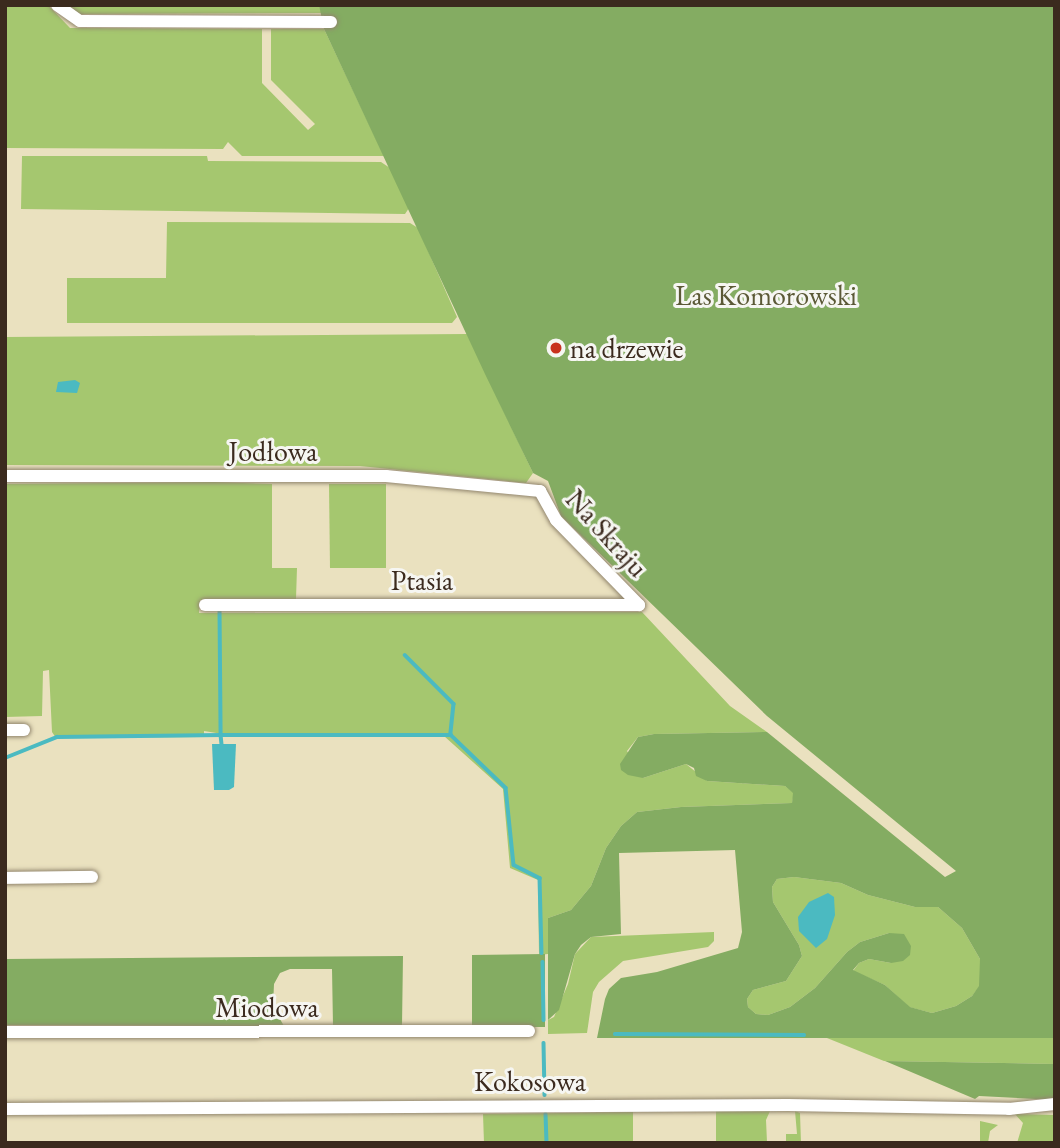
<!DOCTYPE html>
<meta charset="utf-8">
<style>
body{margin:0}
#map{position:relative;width:1060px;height:1148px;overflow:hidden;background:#eae1bf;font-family:"EB Garamond",serif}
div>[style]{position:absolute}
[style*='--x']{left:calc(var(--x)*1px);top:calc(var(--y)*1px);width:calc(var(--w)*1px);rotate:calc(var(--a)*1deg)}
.green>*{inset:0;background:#a5c76f}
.forest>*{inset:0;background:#84ac62}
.water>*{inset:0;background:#4bbac1}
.stream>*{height:3.5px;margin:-1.75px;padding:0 1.75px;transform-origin:1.75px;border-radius:1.75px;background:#4bbac1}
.roads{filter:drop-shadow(0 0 2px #92866e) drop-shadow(0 0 2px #92866e)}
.minor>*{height:12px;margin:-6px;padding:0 6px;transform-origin:6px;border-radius:6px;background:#fff}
.dots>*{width:19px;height:19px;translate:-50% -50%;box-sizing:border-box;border:4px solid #f6f6f2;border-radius:50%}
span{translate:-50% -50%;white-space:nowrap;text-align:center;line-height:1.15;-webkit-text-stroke:6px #f6f6f2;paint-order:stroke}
.park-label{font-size:28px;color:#5b5936}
.poi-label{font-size:28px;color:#3b2a1e}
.left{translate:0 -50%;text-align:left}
.street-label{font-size:28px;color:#3b2a1e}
.frame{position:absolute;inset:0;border:7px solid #3b2a1e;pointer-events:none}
</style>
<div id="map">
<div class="green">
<div style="clip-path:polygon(5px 5px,48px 5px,70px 28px,262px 29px,262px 83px,308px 130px,315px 124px,271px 80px,271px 29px,324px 29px,384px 156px,242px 156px,228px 142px,223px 149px,5px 148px)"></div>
<div style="clip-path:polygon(67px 5px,319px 5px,322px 13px,75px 14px)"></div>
<div style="clip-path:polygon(22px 156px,207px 156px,208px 161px,381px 162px,390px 168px,409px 208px,405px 214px,21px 209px)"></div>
<div style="clip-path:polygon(167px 222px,410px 223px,418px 228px,457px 317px,452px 323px,67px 323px,67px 278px,166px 278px)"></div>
<div style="clip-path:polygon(467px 334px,533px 473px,526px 483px,360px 466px,5px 465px,5px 337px)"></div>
<div style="clip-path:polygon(214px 482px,272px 484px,272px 568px,297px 568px,296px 599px,200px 600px,199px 613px,642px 612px,730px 706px,767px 732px,654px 734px,638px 737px,627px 751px,643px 778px,686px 764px,707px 781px,785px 786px,794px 793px,792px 803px,681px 807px,637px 812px,621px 826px,606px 848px,591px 886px,571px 910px,548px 918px,548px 954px,539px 955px,538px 880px,510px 868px,503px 789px,444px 736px,241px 737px,204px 731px,204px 737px,56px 738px,52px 732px,49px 670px,43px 671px,42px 716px,5px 717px,5px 484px)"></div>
<div style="clip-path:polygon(329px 484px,386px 484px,386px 568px,330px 568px)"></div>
<div style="clip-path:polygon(794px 877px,841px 883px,868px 895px,915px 907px,938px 907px,962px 928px,980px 959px,980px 986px,972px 996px,956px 1006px,932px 1013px,909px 1007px,885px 985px,853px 971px,859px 963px,869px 959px,891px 963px,889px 933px,860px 942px,847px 952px,815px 988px,790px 1007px,768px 1015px,756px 1014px,748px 1007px,747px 999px,753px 990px,786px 981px,802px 956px,799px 945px,773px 902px,772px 887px,777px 879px)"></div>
<div style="clip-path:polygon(714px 932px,714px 941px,708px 947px,623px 961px,599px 982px,593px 992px,587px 1033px,548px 1034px,548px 1020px,554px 1017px,568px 984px,575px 954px,591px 937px)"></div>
<div style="clip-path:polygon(822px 1036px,1055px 1038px,1055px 1064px,884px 1061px)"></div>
<div style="clip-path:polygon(716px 1111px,770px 1111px,766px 1120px,767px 1142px,786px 1142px,786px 1134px,797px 1134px,795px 1111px,800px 1113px,801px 1143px,716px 1143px)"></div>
<div style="clip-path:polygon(633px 1112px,633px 1143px,484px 1143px,483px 1114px)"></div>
<div style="clip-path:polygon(1015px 1114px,1055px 1115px,1055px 1143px,1017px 1143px,1023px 1123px)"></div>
<div style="clip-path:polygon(980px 1121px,998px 1125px,990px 1131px,988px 1143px,980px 1143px)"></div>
</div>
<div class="forest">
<div style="clip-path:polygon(evenodd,319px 5px,1055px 5px,1055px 1038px,597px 1038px,605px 999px,609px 989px,621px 978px,657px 972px,738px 948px,742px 932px,735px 850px,619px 853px,621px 934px,591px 937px,581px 945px,575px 954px,559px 1010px,548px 1020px,548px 918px,571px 910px,591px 886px,606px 848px,621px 826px,637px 812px,681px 807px,792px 803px,793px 793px,785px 786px,707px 781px,696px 776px,694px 768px,686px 764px,643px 778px,628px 775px,621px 770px,620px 764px,638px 737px,654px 734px,767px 732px,945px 877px,956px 871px,767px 716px,561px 516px,548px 481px,533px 473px,485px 374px,324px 29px,319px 5px,794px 877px,841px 883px,868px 895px,915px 907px,938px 907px,962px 928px,980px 959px,979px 986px,972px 996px,956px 1006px,932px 1013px,910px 1007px,885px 985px,853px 970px,859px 963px,869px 959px,891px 963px,903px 961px,910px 955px,911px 946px,904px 934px,889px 933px,860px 942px,847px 952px,815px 988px,790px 1007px,768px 1015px,756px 1014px,748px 1007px,747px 999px,753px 990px,786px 981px,802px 956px,799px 945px,773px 902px,772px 887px,777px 879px,794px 877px)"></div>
<div style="clip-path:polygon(545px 954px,545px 1027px,472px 1027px,472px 955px)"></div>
<div style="clip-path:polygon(403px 956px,402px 1026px,333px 1026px,332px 969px,290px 969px,280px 973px,274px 984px,273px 1007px,284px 1026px,5px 1025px,5px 959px)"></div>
<div style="clip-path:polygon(885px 1061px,1055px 1064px,1055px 1100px,979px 1096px,975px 1099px)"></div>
</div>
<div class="water">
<div style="clip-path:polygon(75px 380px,80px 383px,77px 393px,56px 392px,58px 382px)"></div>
<div style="clip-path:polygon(212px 744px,236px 744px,234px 787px,229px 790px,214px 790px)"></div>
<div style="clip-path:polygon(828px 893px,834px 897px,835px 915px,827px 939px,816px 948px,799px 931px,798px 917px,809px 902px)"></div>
</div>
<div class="stream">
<div style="--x:220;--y:609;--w:126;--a:89.5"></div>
<div style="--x:221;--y:735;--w:230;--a:0"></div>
<div style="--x:451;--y:735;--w:76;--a:43.9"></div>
<div style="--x:506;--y:788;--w:77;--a:84.1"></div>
<div style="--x:514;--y:865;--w:29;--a:27"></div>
<div style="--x:540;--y:878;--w:75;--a:88.5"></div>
<div style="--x:405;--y:655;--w:69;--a:45"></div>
<div style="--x:454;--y:704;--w:30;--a:96"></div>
<div style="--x:5;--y:758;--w:56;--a:-22"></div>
<div style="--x:57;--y:737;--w:164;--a:-0.7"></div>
<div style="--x:221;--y:735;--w:10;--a:84"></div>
<div style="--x:543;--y:962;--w:58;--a:89"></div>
<div style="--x:615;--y:1034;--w:189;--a:0.3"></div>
<div style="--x:544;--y:1043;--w:52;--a:88.9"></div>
<div style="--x:546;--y:1114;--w:29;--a:88"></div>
</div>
<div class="roads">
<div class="minor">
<div style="--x:57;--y:5;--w:28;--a:35"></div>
<div style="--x:80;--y:21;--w:251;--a:0.2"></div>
<div style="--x:5;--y:476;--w:381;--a:0"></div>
<div style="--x:386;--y:476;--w:155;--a:5.6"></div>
<div style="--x:540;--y:491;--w:33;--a:61"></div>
<div style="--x:556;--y:520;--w:119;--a:45.7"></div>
<div style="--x:205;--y:605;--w:434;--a:0"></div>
<div style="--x:5;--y:730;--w:19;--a:0"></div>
<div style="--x:5;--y:878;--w:87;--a:-0.7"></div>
<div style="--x:5;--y:1032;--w:524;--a:-0.11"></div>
<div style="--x:5;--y:1109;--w:783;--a:-0.29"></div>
<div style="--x:788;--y:1105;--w:221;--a:1"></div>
<div style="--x:1009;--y:1109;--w:46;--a:-6.2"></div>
</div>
</div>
<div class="dots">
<div style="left:556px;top:348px;background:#c8321e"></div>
</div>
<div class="park-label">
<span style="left:766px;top:295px">Las Komorowski</span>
</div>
<div class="poi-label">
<span class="left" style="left:570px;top:348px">na drzewie</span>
</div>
<div class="street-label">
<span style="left:273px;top:451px">Jodłowa</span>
<span style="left:607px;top:533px;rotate:48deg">Na Skraju</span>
<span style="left:422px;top:580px">Ptasia</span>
<span style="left:267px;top:1007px">Miodowa</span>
<span style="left:530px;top:1081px">Kokosowa</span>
</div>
<div class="frame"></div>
</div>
